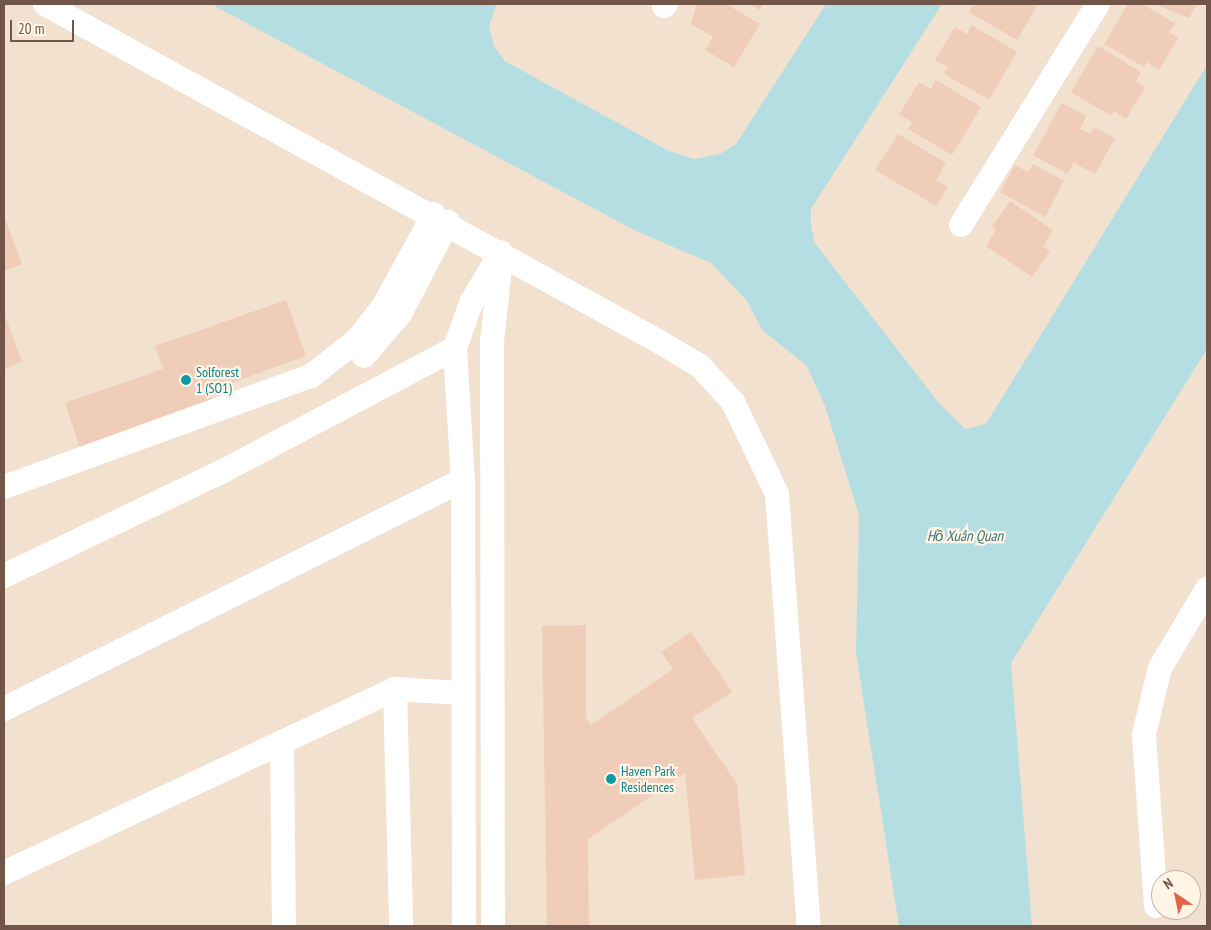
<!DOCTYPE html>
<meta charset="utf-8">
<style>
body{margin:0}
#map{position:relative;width:1211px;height:930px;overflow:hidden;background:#fbf0df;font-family:"PT Sans Narrow",sans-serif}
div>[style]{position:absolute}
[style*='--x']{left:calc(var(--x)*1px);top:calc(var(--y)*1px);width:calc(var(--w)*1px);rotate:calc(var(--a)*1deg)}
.residential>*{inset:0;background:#f2e1ce}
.water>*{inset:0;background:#b5dee3}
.building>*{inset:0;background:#f0cdb8}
.minor>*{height:24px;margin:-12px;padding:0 12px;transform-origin:12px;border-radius:12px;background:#fff}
.dots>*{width:14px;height:14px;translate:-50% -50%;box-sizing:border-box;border:2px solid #fff4e5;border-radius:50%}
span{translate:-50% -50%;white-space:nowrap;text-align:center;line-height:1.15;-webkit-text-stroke:4.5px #fff4e5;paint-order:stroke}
.culture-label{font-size:14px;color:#0d838f}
.left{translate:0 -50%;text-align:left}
.water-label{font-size:15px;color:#40757d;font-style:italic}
.frame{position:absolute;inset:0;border:5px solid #715548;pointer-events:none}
.north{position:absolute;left:1151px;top:870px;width:50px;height:50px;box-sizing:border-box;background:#fff4e5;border:1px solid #c6b4a6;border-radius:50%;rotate:326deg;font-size:14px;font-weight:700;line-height:20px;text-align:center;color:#715548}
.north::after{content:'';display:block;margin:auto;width:18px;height:22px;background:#e36547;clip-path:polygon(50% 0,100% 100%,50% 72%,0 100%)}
.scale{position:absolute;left:10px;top:20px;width:64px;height:22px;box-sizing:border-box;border:2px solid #715548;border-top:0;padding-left:6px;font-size:15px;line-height:18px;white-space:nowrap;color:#715548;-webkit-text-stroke:4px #fff4e5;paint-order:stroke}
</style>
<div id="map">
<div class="residential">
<div style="clip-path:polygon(evenodd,4px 4px,1207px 4px,1207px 926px,4px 926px,4px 4px,1161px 880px,1191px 880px,1191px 910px,1161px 910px,1161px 880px)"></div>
</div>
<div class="water">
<div style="clip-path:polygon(211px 4px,497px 4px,489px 26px,494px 46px,505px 61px,669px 151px,694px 159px,720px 154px,736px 144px,826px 4px,942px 4px,811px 209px,811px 224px,814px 242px,939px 403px,965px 429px,986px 424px,1207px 65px,1207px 349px,1011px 663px,1032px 926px,899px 926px,856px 653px,859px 515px,825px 406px,807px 366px,762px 330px,747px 301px,711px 263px,636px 231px)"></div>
</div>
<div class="building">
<div style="clip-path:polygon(697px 4px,726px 4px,760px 24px,734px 67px,705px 50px,713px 37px,691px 24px)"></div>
<div style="clip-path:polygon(748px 4px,763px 4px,760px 10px)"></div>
<div style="clip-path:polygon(974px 4px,1038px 4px,1017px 40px,969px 12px)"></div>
<div style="clip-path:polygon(1128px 4px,1142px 4px,1175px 23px,1169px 32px,1178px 38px,1159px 70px,1147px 62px,1144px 67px,1104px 44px)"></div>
<div style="clip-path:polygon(1154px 4px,1197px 4px,1189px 18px)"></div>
<div style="clip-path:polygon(972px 25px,1017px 52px,989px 100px,944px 74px,948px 67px,935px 60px,955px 27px,967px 34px)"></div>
<div style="clip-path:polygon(1098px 46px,1141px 72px,1136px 81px,1145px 87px,1126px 119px,1114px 111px,1111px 116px,1071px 92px)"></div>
<div style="clip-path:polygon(936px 80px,981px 107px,952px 155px,908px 129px,912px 122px,899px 115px,919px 82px,931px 89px)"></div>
<div style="clip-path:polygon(1062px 103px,1086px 116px,1080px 129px,1090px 134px,1094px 127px,1115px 138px,1095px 174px,1074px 163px,1067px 174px,1033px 155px)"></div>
<div style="clip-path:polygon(898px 134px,946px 163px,936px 180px,948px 187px,936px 206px,875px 170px)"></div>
<div style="clip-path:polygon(1033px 164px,1064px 181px,1045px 217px,1000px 192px,1015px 165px,1028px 172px)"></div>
<div style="clip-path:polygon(1010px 201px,1053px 230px,1043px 246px,1050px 251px,1032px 277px,986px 246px,996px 230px,992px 227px)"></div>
<div style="clip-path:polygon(4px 216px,22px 264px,4px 271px)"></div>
<div style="clip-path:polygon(286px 300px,306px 356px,209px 391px,214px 407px,82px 454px,65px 403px,163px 369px,155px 346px)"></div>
<div style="clip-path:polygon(4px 313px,22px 362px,4px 369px)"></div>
<div style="clip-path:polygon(586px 625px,586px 718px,591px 725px,673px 669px,661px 652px,691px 632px,732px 692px,692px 718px,737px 784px,745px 875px,695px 880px,685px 773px,588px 839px,589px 926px,547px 926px,542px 626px)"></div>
</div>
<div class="minor">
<div style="--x:45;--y:4;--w:700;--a:28.8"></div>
<div style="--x:658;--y:341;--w:49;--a:30.8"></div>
<div style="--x:700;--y:366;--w:49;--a:47.5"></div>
<div style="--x:733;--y:402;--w:102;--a:64.4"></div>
<div style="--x:777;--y:494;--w:433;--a:85.8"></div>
<div style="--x:664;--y:6;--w:3;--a:-45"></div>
<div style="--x:961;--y:225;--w:260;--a:-58.2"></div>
<div style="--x:364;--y:356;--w:55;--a:-49.4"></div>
<div style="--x:400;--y:314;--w:104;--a:-62.4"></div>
<div style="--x:4;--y:487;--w:326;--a:-19.9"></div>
<div style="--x:311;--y:376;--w:58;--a:-38"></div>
<div style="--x:357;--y:340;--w:42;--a:-51.8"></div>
<div style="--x:383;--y:307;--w:106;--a:-61.3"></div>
<div style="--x:4;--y:576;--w:245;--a:-25.6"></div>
<div style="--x:225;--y:470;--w:260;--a:-27.9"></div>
<div style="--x:395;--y:689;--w:237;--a:88.5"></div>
<div style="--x:4;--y:709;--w:513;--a:-26.52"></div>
<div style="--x:282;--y:742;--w:184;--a:89.4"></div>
<div style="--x:4;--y:873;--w:432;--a:-25.2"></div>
<div style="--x:395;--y:689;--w:66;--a:3.5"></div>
<div style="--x:1156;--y:906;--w:172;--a:-94"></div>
<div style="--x:1144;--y:734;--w:68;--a:-76.4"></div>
<div style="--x:1160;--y:668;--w:92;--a:-59.3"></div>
<div style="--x:464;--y:926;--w:446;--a:-90.1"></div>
<div style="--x:463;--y:480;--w:132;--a:-93.5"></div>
<div style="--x:455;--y:348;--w:48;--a:-70.4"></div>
<div style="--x:471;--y:303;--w:59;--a:-59.5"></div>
<div style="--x:493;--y:926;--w:585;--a:-90.1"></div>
<div style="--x:492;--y:341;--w:82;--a:-83.7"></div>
</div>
<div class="dots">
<div style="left:186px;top:380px;background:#0f9aa8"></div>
<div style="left:611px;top:779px;background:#0f9aa8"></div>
</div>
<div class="culture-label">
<span class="left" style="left:196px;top:380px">Solforest<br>1 (SO1)</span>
<span class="left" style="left:621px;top:779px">Haven Park<br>Residences</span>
</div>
<div class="water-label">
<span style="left:965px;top:536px">Hồ Xuân Quan</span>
</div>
<div class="frame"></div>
<div class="north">N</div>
<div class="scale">20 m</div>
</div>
